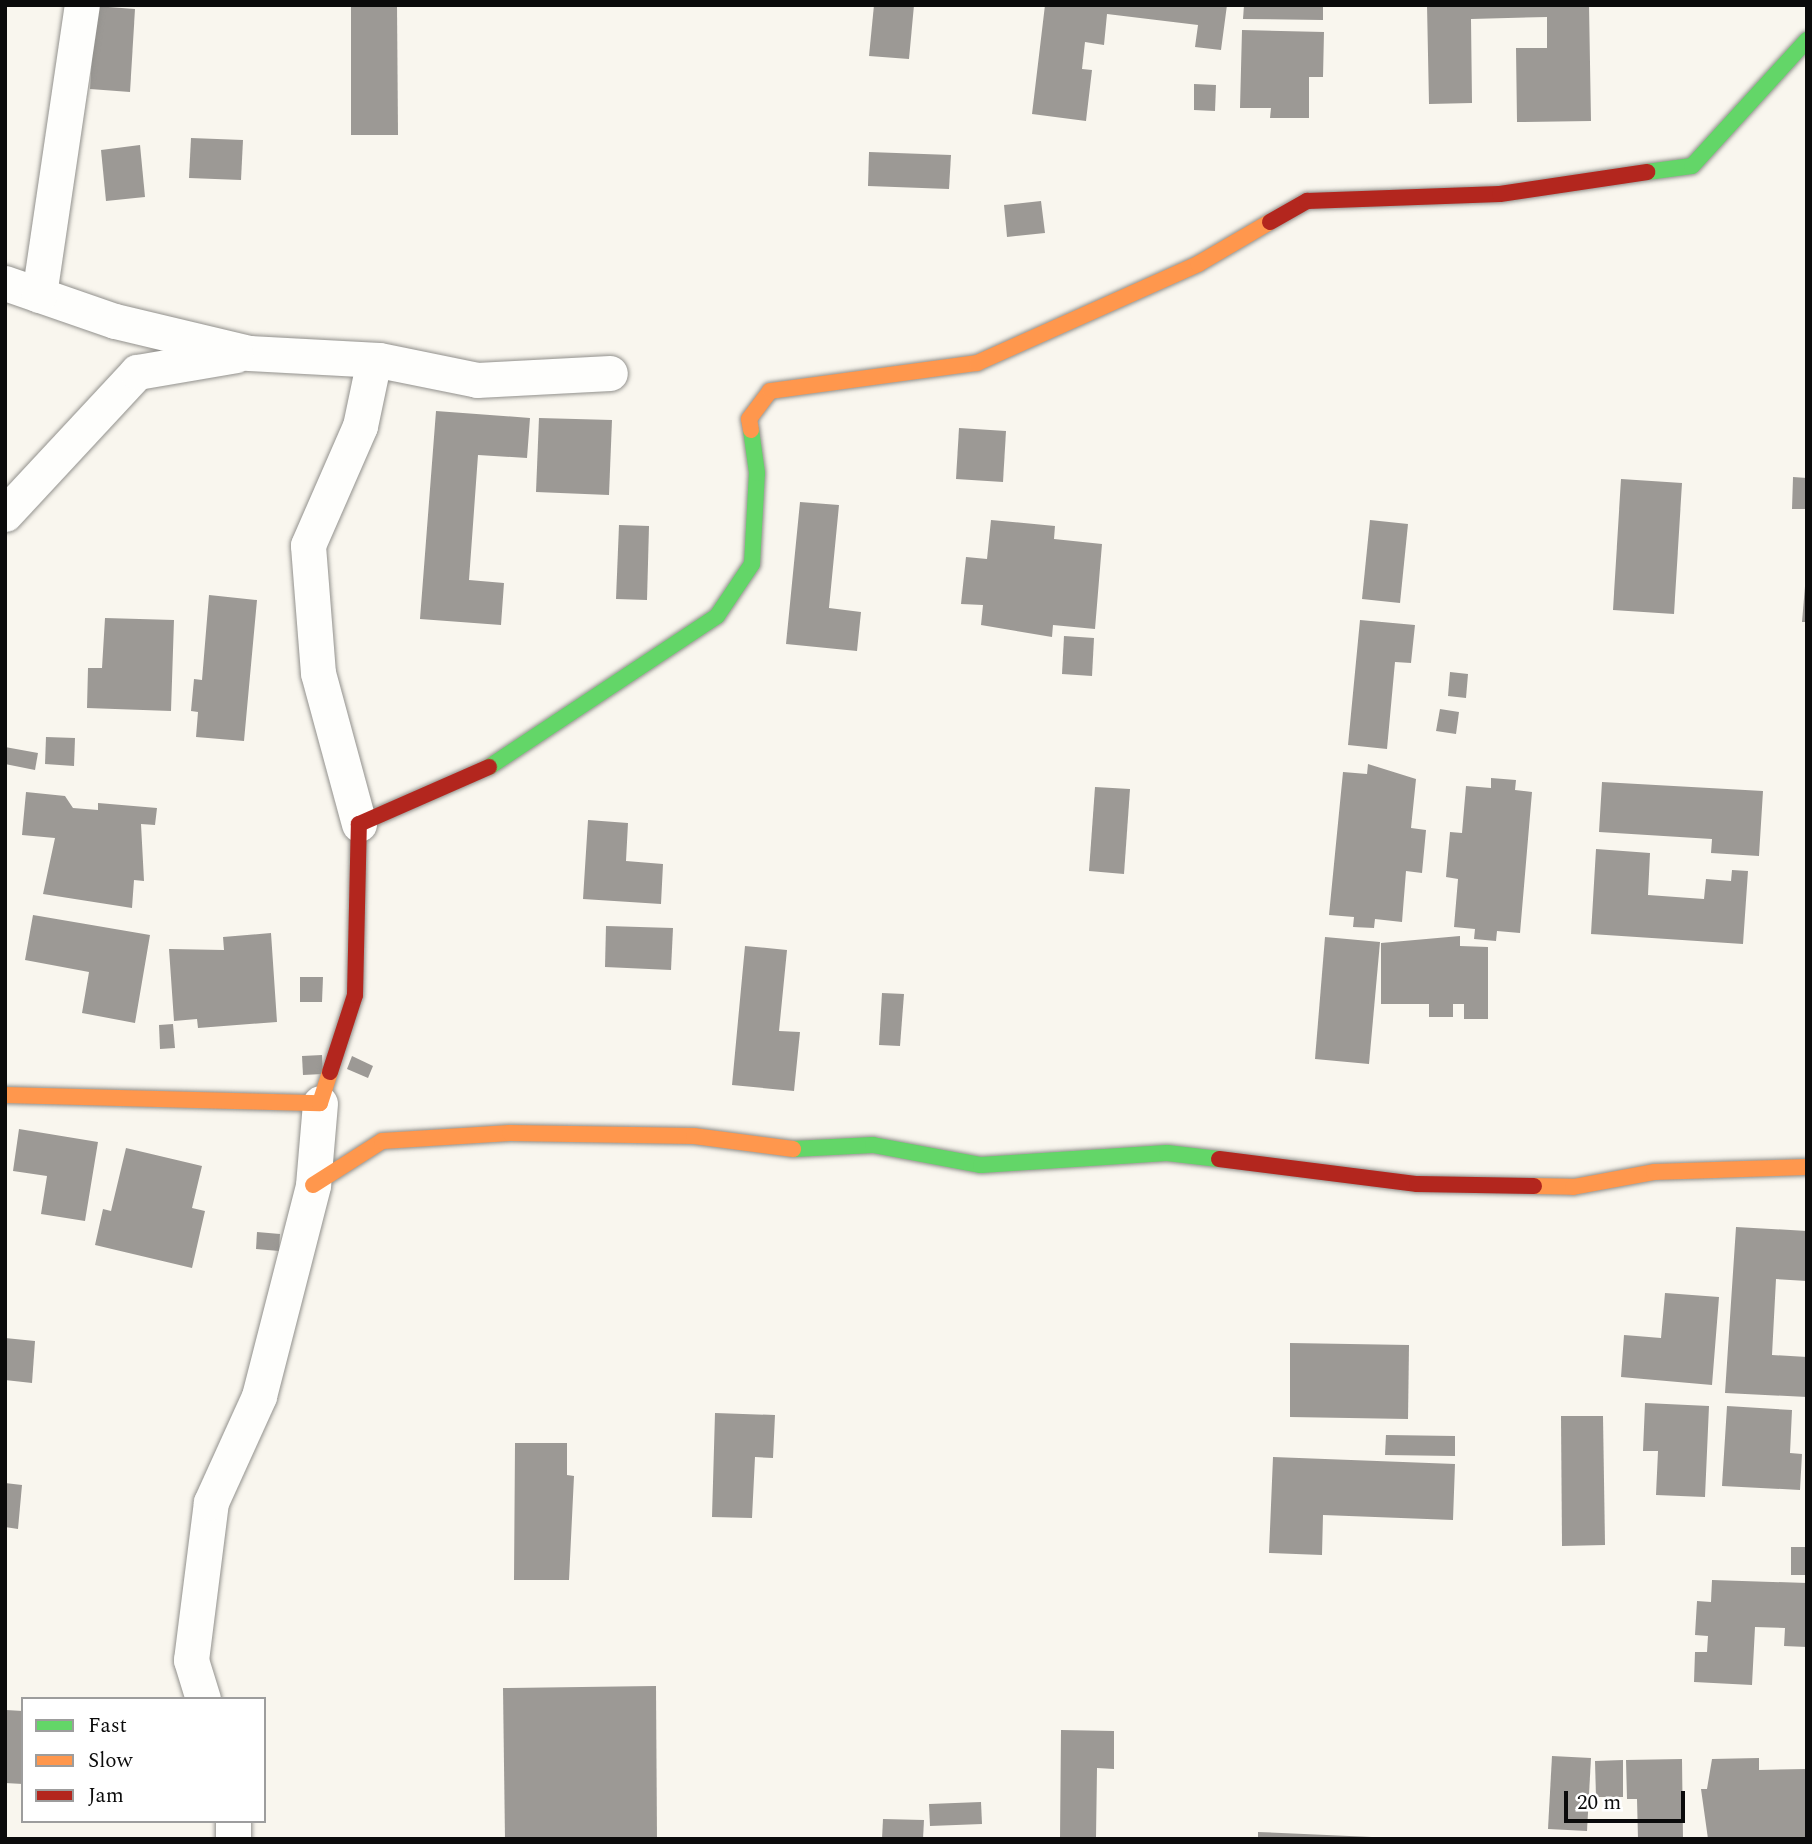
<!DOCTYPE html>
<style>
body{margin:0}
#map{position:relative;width:1812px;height:1844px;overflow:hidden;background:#f9f6ee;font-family:Spectral,serif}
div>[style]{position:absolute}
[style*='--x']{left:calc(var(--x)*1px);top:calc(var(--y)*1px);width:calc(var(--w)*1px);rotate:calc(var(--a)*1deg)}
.building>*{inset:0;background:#9c9995}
.roads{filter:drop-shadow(0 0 2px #92918d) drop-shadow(0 0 2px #92918d)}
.street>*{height:35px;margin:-17.5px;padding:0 17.5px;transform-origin:17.5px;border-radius:17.5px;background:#fefefc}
.fast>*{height:16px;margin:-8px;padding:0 8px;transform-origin:8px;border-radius:8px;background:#63d668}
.slow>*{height:16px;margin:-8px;padding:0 8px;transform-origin:8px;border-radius:8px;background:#ff974d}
.jam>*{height:16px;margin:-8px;padding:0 8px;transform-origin:8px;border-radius:8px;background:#b3261e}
span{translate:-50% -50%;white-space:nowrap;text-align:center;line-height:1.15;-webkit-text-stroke:7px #fff;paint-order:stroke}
.frame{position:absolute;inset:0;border:7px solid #0b0b0b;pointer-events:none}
.legend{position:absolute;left:21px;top:1697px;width:245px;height:126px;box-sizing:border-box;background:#fff;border:2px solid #9d9d9d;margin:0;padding:9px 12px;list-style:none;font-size:21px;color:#0b0b0b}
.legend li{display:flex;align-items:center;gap:14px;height:35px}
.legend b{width:35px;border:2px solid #9d9d9d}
.scale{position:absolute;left:1564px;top:1791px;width:121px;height:32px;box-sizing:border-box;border:4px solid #0b0b0b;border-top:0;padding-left:9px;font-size:21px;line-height:24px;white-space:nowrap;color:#0b0b0b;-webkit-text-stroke:5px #fff;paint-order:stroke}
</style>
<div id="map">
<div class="building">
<div style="clip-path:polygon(351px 5px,397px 5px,398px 135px,351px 135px)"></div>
<div style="clip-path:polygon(874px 5px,914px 5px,909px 59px,869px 56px)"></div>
<div style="clip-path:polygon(1045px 5px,1227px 5px,1221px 50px,1195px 47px,1198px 25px,1107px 14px,1104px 45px,1085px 42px,1082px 69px,1092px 70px,1086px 121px,1032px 114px)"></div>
<div style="clip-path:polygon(1244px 5px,1323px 5px,1323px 20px,1243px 19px)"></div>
<div style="clip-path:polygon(1427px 5px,1589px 5px,1591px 121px,1517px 122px,1516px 48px,1547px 48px,1547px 17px,1471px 19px,1472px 103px,1429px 104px)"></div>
<div style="clip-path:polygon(95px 6px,135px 9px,130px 92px,90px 89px)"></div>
<div style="clip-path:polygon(1242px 30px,1324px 32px,1323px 77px,1309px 77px,1309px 118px,1270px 118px,1271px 108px,1240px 108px)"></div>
<div style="clip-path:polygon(1194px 84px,1216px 85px,1215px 111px,1194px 110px)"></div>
<div style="clip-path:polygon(191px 138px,243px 140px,241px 180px,189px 178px)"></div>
<div style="clip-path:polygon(140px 145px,145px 197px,106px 201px,101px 150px)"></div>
<div style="clip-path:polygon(869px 152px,951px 155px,949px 189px,868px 186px)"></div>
<div style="clip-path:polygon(1041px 201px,1045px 233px,1007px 237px,1004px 205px)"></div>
<div style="clip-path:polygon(436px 411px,530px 418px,527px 458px,478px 455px,469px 580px,504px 583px,501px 625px,420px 619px)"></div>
<div style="clip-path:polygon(539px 418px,612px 420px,609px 495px,536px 492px)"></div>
<div style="clip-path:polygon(959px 428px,1006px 431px,1003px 482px,956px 479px)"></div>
<div style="clip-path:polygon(1793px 477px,1807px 478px,1807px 509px,1792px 509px)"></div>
<div style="clip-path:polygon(1621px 479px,1682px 483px,1674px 614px,1613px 610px)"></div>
<div style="clip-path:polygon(800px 502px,839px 505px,829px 608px,861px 612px,857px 651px,786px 644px)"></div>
<div style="clip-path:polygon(991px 520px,1055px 526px,1054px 539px,1102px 544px,1095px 629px,1053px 625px,1052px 637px,981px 625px,983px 605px,961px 604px,966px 557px,987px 559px)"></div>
<div style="clip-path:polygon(1370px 520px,1408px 524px,1400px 603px,1362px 599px)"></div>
<div style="clip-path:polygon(619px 525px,649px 526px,647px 600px,616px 599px)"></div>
<div style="clip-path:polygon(1807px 563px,1807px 622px,1802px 622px)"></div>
<div style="clip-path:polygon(209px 595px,257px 600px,244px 741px,196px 737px,198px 712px,191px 711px,194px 679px,202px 680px)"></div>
<div style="clip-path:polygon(105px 618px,174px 620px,171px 711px,87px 708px,88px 668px,102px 668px)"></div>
<div style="clip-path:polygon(1360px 620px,1415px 625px,1411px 663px,1395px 662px,1387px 749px,1348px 745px)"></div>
<div style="clip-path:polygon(1064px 636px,1094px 638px,1092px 676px,1062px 674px)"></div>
<div style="clip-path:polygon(1450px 672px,1468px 674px,1466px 698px,1448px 696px)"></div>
<div style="clip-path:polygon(1440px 709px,1459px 712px,1456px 734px,1436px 731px)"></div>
<div style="clip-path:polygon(46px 737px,75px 738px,74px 766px,45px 764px)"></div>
<div style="clip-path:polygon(5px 747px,38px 753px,35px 770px,5px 764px)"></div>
<div style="clip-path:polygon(1368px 764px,1416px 779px,1411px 828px,1426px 830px,1422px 873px,1406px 871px,1402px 922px,1375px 919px,1374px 928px,1353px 927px,1354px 917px,1329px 915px,1343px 772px,1367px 774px)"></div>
<div style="clip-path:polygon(1491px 778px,1516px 780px,1515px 790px,1532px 792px,1520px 933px,1497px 931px,1496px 941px,1474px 939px,1475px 929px,1454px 927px,1458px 879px,1446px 877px,1450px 832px,1462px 833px,1466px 786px,1491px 788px)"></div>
<div style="clip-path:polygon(1602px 782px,1763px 791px,1759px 856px,1711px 853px,1712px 839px,1599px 832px)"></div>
<div style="clip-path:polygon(1095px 787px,1130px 789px,1124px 874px,1089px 871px)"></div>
<div style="clip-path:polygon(26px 792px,65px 796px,73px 808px,98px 810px,98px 803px,157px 808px,155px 825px,141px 824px,144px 881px,134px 880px,132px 908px,43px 894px,55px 838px,22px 835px)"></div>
<div style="clip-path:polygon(588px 820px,628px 823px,626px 861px,663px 864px,661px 904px,583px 899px)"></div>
<div style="clip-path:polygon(1596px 849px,1650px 853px,1648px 895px,1704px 899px,1706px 879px,1731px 881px,1732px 870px,1748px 871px,1743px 944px,1591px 934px)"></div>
<div style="clip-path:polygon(33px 915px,150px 935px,135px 1023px,82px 1013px,89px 972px,25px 960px)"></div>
<div style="clip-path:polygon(606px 926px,673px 928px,671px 970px,605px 967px)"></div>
<div style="clip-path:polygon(271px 933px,277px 1022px,198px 1028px,197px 1019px,174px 1021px,169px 949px,224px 950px,223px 937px)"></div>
<div style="clip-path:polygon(1460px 936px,1460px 946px,1488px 947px,1488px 1019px,1464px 1019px,1464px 1004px,1453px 1004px,1453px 1017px,1429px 1017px,1429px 1004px,1381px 1004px,1381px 943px)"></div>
<div style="clip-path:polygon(1325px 937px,1380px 942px,1369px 1064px,1315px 1059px)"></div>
<div style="clip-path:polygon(745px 946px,787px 950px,779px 1031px,800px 1032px,794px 1091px,732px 1085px)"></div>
<div style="clip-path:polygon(300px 977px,323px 977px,322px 1002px,300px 1002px)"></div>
<div style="clip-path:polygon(882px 993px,904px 994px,900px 1046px,879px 1045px)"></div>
<div style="clip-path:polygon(173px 1024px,175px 1048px,160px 1049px,159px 1025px)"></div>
<div style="clip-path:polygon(322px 1055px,323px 1074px,303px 1075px,302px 1056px)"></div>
<div style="clip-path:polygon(352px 1056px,373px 1066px,368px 1078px,347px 1069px)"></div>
<div style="clip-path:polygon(19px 1129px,98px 1142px,85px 1221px,41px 1214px,47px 1176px,13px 1171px)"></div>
<div style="clip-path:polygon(126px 1148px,202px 1166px,192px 1208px,205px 1211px,192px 1268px,95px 1245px,103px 1209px,111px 1211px)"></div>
<div style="clip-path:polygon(1736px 1227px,1807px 1231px,1807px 1281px,1776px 1279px,1772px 1355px,1807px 1357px,1807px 1397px,1725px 1393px)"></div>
<div style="clip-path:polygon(257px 1232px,280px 1234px,279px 1251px,256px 1249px)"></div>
<div style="clip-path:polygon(1665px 1293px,1719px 1297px,1712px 1385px,1621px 1377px,1624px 1335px,1661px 1338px)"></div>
<div style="clip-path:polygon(5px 1338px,35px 1341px,32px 1383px,5px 1380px)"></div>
<div style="clip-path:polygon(1290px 1343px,1409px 1345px,1408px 1419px,1290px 1417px)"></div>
<div style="clip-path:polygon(1645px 1403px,1709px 1406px,1705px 1497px,1656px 1495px,1658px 1451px,1643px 1451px)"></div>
<div style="clip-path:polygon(1727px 1406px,1792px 1410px,1790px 1453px,1802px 1454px,1800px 1490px,1722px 1486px)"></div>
<div style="clip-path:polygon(715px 1413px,775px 1415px,773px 1458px,755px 1457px,752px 1518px,712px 1517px)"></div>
<div style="clip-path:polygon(1561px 1416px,1603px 1416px,1605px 1545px,1562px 1546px)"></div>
<div style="clip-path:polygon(1386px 1435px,1455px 1436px,1455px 1456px,1385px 1455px)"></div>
<div style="clip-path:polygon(515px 1443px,567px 1443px,567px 1475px,574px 1476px,569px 1580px,514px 1580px)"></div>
<div style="clip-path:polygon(1273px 1457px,1455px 1464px,1453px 1520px,1323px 1515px,1322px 1555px,1269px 1553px)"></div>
<div style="clip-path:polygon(5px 1483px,22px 1485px,18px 1529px,5px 1527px)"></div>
<div style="clip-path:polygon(1791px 1547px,1807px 1547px,1807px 1575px,1791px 1575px)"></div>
<div style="clip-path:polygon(1712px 1580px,1807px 1583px,1807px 1647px,1784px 1646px,1785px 1628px,1755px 1627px,1752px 1685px,1694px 1682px,1695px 1652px,1707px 1652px,1708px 1636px,1695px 1635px,1697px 1601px,1711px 1602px)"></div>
<div style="clip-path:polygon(656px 1686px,657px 1839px,505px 1839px,503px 1688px)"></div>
<div style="clip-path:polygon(6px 1710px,23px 1711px,23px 1784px,5px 1783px)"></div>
<div style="clip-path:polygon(1061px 1730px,1114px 1731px,1114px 1769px,1097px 1768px,1096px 1839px,1060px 1839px)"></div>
<div style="clip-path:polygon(1552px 1756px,1591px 1758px,1587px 1831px,1548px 1829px)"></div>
<div style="clip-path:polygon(1759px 1758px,1759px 1770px,1807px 1769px,1807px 1839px,1708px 1839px,1701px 1789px,1707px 1789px,1712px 1759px)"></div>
<div style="clip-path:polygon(1682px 1759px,1683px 1839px,1638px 1839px,1637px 1799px,1627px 1799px,1626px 1760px)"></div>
<div style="clip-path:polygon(1623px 1760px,1623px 1797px,1596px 1797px,1595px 1761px)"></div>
<div style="clip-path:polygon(981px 1802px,982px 1824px,930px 1826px,929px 1804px)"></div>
<div style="clip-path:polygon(883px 1819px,924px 1820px,923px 1839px,882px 1839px)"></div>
<div style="clip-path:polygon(1258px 1832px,1372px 1837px,1372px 1839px,1258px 1839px)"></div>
</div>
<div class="roads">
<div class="street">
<div style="--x:5;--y:283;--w:116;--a:19.1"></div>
<div style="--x:115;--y:321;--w:138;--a:13.4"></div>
<div style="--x:249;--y:353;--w:130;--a:3.1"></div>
<div style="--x:379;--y:360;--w:100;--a:11.5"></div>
<div style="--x:477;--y:380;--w:133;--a:-3"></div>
<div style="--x:39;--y:295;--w:293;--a:-81.6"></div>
<div style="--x:5;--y:514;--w:194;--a:-47.1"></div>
<div style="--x:137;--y:372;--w:100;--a:-9.7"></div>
<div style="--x:359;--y:824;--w:156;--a:-105.2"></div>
<div style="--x:318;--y:673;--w:128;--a:-94.5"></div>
<div style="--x:308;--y:545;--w:130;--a:-66.4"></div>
<div style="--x:360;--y:426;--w:53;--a:-78.1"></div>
<div style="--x:203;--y:1699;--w:41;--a:-107.1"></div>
<div style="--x:191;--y:1660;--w:159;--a:-82.8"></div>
<div style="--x:211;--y:1502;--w:116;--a:-65.6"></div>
<div style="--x:259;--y:1396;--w:218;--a:-75.6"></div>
<div style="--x:313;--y:1185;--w:82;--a:-85.1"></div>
<div style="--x:233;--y:1821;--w:18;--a:90"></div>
</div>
<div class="fast">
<div style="--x:1647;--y:172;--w:45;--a:-7.6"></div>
<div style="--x:1692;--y:166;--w:171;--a:-47.6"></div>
<div style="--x:489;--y:767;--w:273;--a:-33.5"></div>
<div style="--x:717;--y:616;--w:63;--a:-56.1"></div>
<div style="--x:752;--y:564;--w:91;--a:-86.9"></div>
<div style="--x:757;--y:473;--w:43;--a:-97.9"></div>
<div style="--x:793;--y:1149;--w:80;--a:-2.9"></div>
<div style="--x:873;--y:1145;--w:110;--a:10.5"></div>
<div style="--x:981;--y:1165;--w:186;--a:-3.7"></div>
<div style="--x:1167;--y:1153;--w:52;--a:6.6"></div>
</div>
<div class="slow">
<div style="--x:751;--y:430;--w:11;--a:-100"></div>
<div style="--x:749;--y:419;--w:35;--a:-53"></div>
<div style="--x:770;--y:391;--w:209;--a:-7.7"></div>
<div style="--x:977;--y:363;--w:242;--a:-24.1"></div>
<div style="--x:1198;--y:264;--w:83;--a:-30.3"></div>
<div style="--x:5;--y:1095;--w:315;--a:1.5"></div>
<div style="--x:320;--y:1103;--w:33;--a:-72"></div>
<div style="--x:313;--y:1185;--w:82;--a:-32.5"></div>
<div style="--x:382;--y:1141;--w:128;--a:-3.6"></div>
<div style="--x:510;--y:1133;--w:184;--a:0.9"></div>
<div style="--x:694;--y:1136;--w:100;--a:7.5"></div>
<div style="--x:1534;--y:1186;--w:39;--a:1"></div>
<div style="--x:1573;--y:1187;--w:82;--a:-10.5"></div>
<div style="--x:1654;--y:1172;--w:153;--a:-1.9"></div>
</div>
<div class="jam">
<div style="--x:1270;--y:222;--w:43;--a:-29.6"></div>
<div style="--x:1307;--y:201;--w:193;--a:-2.1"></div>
<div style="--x:1500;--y:194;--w:149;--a:-8.5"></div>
<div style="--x:330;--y:1072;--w:81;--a:-72"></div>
<div style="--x:355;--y:995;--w:171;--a:-88.7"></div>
<div style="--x:359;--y:824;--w:142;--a:-23.7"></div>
<div style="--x:1219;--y:1159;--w:200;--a:7.2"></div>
<div style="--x:1417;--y:1184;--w:117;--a:1"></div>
</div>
</div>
<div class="frame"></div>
<ul class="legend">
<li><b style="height:9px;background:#63d668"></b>Fast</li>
<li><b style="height:9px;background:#ff974d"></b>Slow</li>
<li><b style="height:9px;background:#b3261e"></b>Jam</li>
</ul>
<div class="scale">20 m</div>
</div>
